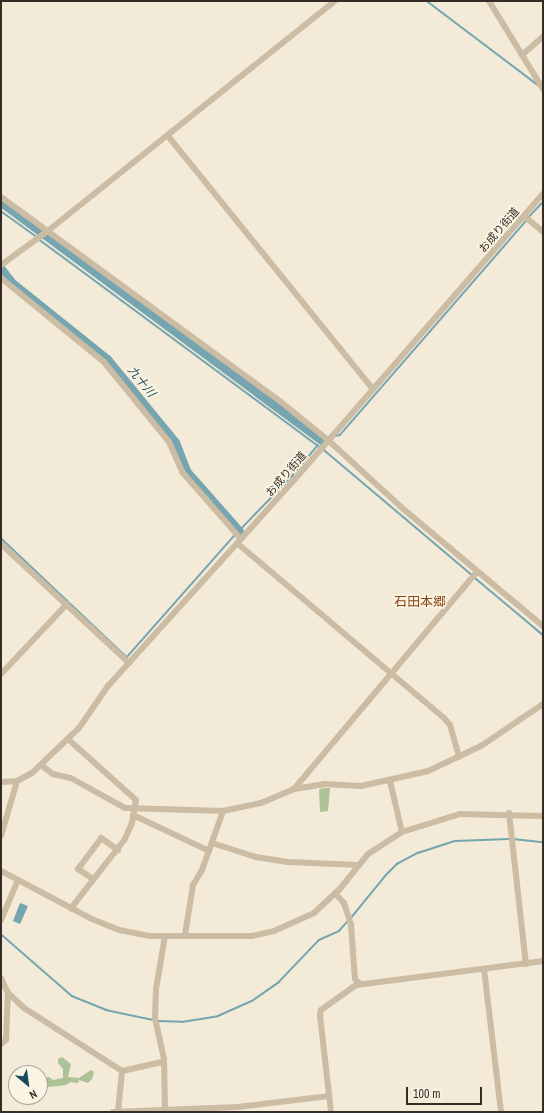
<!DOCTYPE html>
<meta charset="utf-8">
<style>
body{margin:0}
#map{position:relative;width:544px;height:1113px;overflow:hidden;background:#f3ead7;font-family:"Archivo Narrow","Noto Sans JP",sans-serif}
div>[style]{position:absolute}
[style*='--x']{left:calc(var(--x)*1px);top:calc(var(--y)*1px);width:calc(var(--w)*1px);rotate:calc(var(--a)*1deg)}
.green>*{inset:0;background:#adc297}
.water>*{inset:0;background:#74a5b1}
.stream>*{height:1.5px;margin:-0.75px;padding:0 0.75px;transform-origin:0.75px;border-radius:0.75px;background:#74a5b1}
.river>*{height:9px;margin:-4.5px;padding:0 4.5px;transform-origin:4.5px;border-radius:4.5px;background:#74a5b1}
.minor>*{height:6px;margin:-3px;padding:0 3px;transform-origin:3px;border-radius:3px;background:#cbbca3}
span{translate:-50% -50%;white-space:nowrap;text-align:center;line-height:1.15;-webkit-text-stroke:3.5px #faf4e4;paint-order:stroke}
.street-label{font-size:11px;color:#352d25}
.water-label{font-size:12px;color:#184b59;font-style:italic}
.quarter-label{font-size:13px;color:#8a4619}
.frame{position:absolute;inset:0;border:2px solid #352d25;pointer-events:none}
.north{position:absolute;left:8px;top:1065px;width:40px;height:40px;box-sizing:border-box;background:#faf4e4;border:1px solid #aba498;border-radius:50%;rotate:151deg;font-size:11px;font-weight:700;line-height:16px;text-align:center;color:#352d25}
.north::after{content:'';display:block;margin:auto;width:14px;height:18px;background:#184b59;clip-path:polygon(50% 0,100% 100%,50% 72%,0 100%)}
.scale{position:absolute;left:406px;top:1087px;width:76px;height:18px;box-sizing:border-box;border:2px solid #352d25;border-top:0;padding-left:5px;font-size:12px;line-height:14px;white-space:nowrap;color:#352d25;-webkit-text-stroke:3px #faf4e4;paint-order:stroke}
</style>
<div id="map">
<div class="green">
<div style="clip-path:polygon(322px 788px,330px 788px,328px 811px,320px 812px,319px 790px)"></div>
<div style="clip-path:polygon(62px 1057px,71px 1064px,68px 1077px,79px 1078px,91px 1070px,94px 1072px,92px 1079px,88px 1083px,79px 1080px,78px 1083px,70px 1082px,66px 1085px,40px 1088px,40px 1074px,44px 1078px,49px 1077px,53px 1080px,63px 1078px,63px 1069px,58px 1063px,58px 1059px)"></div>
</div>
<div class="water">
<div style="clip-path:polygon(20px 903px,28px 906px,20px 924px,13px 921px)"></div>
</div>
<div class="stream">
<div style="--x:427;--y:1;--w:139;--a:37.1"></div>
<div style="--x:1;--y:211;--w:44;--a:35.8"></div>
<div style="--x:528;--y:218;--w:22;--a:-47"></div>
<div style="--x:40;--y:240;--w:348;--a:36.5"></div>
<div style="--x:335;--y:436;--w:5;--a:-11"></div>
<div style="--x:340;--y:435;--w:284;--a:-49"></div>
<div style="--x:323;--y:449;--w:194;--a:40.2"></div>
<div style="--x:238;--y:532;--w:78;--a:-46"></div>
<div style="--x:292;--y:476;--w:40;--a:-50"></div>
<div style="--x:1;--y:538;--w:173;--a:43.4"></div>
<div style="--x:127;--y:657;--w:163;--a:-48.5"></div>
<div style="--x:474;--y:577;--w:90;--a:40"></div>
<div style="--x:513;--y:839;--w:30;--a:6"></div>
<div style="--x:351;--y:918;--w:55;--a:-50.9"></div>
<div style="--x:386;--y:875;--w:16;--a:-45"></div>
<div style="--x:397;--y:864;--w:24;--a:-28"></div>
<div style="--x:418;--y:853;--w:39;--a:-18"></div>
<div style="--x:455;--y:841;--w:54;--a:-2.1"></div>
<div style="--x:1;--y:934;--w:94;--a:41.1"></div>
<div style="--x:72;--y:996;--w:37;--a:22"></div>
<div style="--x:106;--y:1010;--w:48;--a:12"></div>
<div style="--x:158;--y:1021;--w:24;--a:2"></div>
<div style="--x:182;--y:1022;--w:36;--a:-9"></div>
<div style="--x:218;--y:1016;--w:37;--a:-24"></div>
<div style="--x:252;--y:1001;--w:32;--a:-35"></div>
<div style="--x:278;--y:983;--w:59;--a:-46.4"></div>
<div style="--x:319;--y:940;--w:22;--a:-24"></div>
<div style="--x:339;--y:931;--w:13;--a:-48"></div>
</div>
<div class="river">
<div style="--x:1;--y:202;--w:400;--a:36.6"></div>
<div style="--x:1;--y:269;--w:18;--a:52"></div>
<div style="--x:12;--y:283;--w:122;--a:38.7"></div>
<div style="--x:107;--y:359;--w:107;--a:50.7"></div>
<div style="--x:175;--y:442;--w:31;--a:69"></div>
<div style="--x:186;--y:471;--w:80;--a:48.5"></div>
</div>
<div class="minor">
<div style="--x:489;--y:1;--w:103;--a:58.5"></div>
<div style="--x:522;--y:55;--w:28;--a:-41"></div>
<div style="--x:168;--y:136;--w:324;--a:51"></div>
<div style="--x:1;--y:197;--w:347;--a:36.2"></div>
<div style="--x:281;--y:402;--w:60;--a:39"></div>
<div style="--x:328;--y:440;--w:99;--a:42.5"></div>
<div style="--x:401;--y:507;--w:185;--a:40"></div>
<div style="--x:524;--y:216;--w:25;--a:40"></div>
<div style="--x:1;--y:265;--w:59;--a:-36.1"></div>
<div style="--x:49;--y:230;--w:366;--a:-38.7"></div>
<div style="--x:1;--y:278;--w:133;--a:39.2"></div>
<div style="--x:104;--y:362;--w:103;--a:50.9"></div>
<div style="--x:169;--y:442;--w:34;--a:66"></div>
<div style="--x:183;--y:473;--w:88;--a:48.7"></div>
<div style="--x:237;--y:543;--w:271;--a:40.2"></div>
<div style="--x:444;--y:718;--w:9;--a:49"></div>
<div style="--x:450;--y:725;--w:33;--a:74"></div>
<div style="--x:1;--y:544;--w:175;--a:42.9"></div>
<div style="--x:1;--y:674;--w:96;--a:-46.7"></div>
<div style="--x:68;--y:739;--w:91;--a:41.9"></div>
<div style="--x:136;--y:800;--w:23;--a:100"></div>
<div style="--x:132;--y:823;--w:17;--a:114"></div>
<div style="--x:125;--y:839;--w:88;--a:128"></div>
<div style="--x:41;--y:765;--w:15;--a:37"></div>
<div style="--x:53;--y:774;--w:18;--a:13"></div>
<div style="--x:71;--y:778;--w:62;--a:29.1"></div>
<div style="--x:125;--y:808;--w:98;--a:1.8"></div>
<div style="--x:223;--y:811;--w:39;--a:-12"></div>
<div style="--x:261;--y:803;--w:36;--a:-23"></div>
<div style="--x:294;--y:789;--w:30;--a:-9"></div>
<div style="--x:324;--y:784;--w:37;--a:3"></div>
<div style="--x:361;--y:786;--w:69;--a:-12.6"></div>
<div style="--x:428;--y:771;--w:59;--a:-25.3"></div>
<div style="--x:481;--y:746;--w:75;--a:-34.1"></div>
<div style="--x:390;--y:781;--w:52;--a:76.8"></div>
<div style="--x:1;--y:782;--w:16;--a:-4"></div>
<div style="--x:17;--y:781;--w:17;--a:-28"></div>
<div style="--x:32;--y:773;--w:65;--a:-43.8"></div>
<div style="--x:79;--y:728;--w:51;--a:-55.4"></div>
<div style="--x:108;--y:686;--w:279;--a:-47.9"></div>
<div style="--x:295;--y:479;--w:378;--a:-49"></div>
<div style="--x:294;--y:789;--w:284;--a:-49.9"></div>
<div style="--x:509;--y:813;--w:152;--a:83.6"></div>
<div style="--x:133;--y:815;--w:84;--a:25.3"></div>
<div style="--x:1;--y:836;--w:57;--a:-73.8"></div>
<div style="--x:212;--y:843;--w:46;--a:17.7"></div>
<div style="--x:256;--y:857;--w:32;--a:9"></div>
<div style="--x:288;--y:862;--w:71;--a:2.4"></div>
<div style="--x:1;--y:871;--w:103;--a:27.8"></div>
<div style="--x:92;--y:919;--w:29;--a:22"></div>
<div style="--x:119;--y:930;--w:32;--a:11"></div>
<div style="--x:150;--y:936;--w:102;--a:0"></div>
<div style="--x:252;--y:936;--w:23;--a:-13"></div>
<div style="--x:274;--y:931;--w:44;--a:-24.2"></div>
<div style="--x:314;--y:913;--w:34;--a:-43"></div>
<div style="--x:339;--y:890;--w:46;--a:-51.1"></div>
<div style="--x:368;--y:854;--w:40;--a:-32.9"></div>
<div style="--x:402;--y:832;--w:61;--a:-17.2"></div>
<div style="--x:460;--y:814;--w:83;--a:1.4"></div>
<div style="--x:93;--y:879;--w:18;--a:-146"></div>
<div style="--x:78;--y:869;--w:39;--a:-53"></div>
<div style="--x:101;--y:838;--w:21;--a:35"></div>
<div style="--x:335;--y:893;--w:13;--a:48"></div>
<div style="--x:344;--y:903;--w:23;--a:72"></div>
<div style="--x:351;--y:925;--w:54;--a:85.8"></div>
<div style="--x:355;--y:979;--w:6;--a:45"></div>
<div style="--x:1;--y:920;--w:43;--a:-67"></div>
<div style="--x:185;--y:935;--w:51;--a:-80.9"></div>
<div style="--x:193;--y:885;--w:17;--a:-59"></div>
<div style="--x:202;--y:870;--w:63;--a:-70.4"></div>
<div style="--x:165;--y:936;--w:54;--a:99.6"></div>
<div style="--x:156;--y:989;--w:29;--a:92"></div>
<div style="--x:155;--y:1018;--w:42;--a:77.6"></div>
<div style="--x:164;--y:1059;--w:51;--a:88.9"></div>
<div style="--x:484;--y:969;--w:144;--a:83.2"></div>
<div style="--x:1;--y:978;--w:17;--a:65"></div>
<div style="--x:8;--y:993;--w:22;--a:43"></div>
<div style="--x:24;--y:1008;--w:117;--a:32.7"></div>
<div style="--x:122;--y:1071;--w:41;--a:-12.7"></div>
<div style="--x:1;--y:1044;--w:6;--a:-39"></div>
<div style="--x:6;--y:1040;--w:47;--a:-87.6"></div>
<div style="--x:113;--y:1112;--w:125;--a:-2.3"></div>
<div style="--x:238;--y:1107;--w:92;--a:-6.9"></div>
<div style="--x:118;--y:1112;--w:41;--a:-84.4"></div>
<div style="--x:331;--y:1112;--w:98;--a:-96.5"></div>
<div style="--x:320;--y:1015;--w:5;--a:-79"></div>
<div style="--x:321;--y:1010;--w:43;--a:-35.5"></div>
<div style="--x:356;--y:985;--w:189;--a:-7.3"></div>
</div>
<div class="street-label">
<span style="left:499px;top:230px;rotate:-49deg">お成り街道</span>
<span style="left:286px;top:474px;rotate:-49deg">お成り街道</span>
</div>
<div class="water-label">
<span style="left:141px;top:382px;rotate:51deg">九十川</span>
</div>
<div class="quarter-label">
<span style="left:420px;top:602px">石田本郷</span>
</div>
<div class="frame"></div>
<div class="north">N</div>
<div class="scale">100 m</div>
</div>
